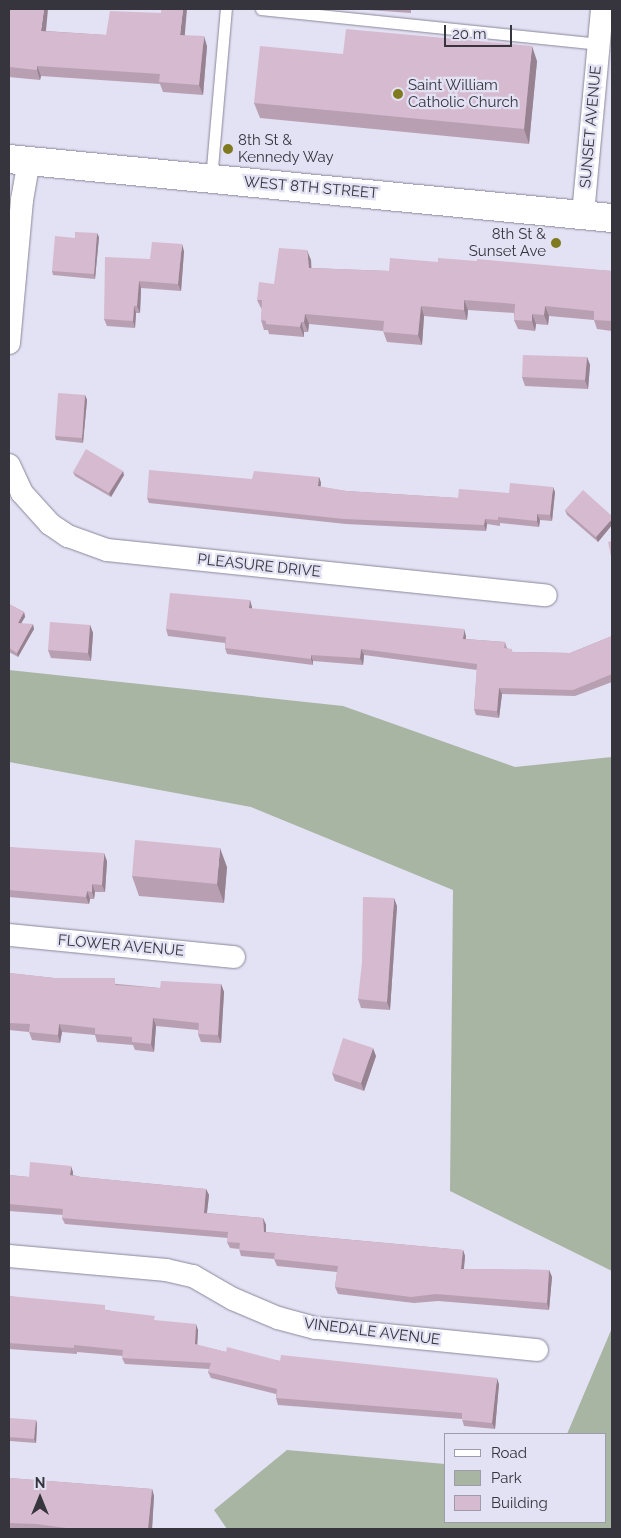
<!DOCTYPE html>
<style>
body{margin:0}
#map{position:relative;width:621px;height:1538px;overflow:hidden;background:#e3e1f4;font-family:Raleway,sans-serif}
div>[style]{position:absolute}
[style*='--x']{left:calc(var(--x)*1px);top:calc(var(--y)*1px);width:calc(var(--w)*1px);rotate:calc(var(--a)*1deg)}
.green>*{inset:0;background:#a8b5a2}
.roads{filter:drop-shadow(0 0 1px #8a8799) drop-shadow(0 0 1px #8a8799)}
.lane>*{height:11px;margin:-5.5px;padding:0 5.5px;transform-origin:5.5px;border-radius:5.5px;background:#fff}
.street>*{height:22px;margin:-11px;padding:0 11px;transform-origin:11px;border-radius:11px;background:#fff}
.secondary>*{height:28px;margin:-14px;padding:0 14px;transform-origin:14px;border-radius:14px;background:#fff}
.wall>*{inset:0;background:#b8a0b2}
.shaded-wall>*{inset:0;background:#968291}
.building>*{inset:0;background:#d6bacf}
.dots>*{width:14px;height:14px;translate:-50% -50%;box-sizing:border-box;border:2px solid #e3e1f4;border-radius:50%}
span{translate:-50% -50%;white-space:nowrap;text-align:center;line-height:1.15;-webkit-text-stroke:4.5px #e3e1f4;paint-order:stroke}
.poi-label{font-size:15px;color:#36353d}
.left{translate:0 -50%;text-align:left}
.right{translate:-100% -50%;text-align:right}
.street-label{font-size:15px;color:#36353d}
.frame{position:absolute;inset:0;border:10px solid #36353d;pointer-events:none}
.legend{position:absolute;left:444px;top:1433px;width:162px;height:90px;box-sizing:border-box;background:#e3e1f4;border:1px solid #9e9cab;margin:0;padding:6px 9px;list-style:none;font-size:15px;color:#36353d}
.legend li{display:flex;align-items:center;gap:10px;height:25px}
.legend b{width:25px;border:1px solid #9e9cab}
.north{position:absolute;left:15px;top:1473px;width:50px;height:50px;-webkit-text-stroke:4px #e3e1f4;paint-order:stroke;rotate:0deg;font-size:14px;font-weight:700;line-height:20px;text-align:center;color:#36353d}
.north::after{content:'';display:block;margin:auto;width:18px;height:22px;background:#36353d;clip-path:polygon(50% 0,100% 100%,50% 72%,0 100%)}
.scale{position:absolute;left:444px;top:25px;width:68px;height:22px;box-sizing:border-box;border:2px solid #36353d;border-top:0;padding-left:6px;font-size:15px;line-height:18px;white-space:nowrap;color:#36353d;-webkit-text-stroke:4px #e3e1f4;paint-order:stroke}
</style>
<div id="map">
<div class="green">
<div style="clip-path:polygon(9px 670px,343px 706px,515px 767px,612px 757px,612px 1271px,450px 1191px,453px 890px,251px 807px,9px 762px)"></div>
<div style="clip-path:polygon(612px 1328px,612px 1529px,227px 1529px,214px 1510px,287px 1450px,445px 1464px,445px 1522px,605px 1522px,605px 1434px,567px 1434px)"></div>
</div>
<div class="roads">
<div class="lane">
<div style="--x:261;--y:9;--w:340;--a:5.9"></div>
<div style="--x:211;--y:179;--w:171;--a:-85"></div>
</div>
<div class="street">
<div style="--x:583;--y:214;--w:206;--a:-84.7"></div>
<div style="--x:9;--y:343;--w:144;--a:-84.8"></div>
<div style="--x:22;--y:200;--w:40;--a:-80"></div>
<div style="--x:9;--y:465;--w:31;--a:65"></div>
<div style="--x:22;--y:493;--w:42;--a:47.9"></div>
<div style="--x:50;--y:524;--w:22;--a:34"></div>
<div style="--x:68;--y:536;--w:41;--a:19.7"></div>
<div style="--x:107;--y:550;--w:441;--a:5.9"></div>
<div style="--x:9;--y:935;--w:226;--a:5.6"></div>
<div style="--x:9;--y:1256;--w:158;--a:5.1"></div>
<div style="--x:166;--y:1270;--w:28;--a:13"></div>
<div style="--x:193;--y:1276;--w:46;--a:29.9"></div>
<div style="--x:233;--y:1299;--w:49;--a:22.9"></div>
<div style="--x:278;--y:1318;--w:39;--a:15"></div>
<div style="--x:316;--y:1328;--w:222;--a:5.7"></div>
</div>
<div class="secondary">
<div style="--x:9;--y:159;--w:606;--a:5.59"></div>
</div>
</div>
<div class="wall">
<div style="clip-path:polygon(9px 9px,46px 31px,106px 35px,185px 35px,207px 46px,203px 95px,163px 92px,160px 84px,41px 76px,40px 80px,9px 77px)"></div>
<div style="clip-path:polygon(354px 9px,411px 9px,411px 13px)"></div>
<div style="clip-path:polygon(343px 54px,537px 61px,529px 144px,260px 118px,254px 103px)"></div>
<div style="clip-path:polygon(99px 237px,95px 279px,53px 275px,52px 271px,75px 238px)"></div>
<div style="clip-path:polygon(184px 251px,181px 291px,141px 288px,140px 313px,136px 313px,135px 328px,107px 326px,104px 319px,150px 259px)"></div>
<div style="clip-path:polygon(311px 260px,311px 268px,389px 271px,438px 262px,477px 261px,612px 271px,612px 331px,597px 329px,594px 320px,549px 316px,548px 325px,536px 324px,535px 331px,518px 329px,514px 320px,514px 313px,468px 310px,467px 320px,424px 316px,422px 345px,387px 342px,383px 331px,309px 324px,308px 332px,304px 332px,304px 337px,269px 334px,268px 330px,264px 330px,261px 320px,262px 310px,257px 300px,274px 284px)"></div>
<div style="clip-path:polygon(587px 357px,590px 365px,588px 389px,525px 386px,522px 377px)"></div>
<div style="clip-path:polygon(85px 395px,87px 400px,83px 443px,56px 440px,55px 436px)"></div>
<div style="clip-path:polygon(73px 472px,124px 475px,111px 497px,75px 476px)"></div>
<div style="clip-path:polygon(319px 477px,321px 483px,320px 487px,346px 491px,458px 498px,509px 493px,555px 492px,552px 521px,540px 520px,539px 527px,500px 523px,500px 526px,487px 524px,486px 531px,346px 524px,149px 503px,147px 498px)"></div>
<div style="clip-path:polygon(565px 510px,612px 516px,612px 525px,598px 542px,567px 515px)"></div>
<div style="clip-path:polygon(250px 600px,252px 609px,466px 636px,466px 639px,505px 642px,507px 648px,513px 652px,570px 653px,612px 636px,612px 682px,575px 696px,502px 694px,499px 718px,476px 715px,474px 709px,477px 670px,364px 655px,363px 665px,313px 661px,313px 665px,227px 654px,225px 648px,225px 643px,168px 636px,166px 629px)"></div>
<div style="clip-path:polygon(9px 604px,24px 612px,25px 617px,21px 623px,34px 629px,18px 657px,9px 652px)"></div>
<div style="clip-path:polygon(90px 625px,93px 633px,91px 661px,51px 658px,48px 650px)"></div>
<div style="clip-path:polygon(9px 847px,107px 861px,105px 892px,95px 892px,94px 899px,90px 899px,89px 904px,9px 897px)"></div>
<div style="clip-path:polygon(227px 867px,224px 903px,139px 896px,132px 876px)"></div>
<div style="clip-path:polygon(397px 906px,390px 1010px,361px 1008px,358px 999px)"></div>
<div style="clip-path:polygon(9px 973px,54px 978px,160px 988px,221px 984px,224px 992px,221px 1043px,201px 1042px,198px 1034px,198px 1030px,156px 1026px,154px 1052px,135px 1050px,133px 1045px,97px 1042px,95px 1035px,62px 1032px,60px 1043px,32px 1040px,29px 1032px,9px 1030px)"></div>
<div style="clip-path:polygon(376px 1056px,364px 1091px,335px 1081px,332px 1073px)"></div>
<div style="clip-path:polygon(73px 1172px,73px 1175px,81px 1177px,206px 1189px,209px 1195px,207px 1213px,263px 1218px,266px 1225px,266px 1232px,463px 1250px,465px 1256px,464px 1269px,549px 1270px,552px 1277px,549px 1310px,438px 1301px,414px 1303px,338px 1294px,335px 1287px,337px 1272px,277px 1266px,274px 1259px,241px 1256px,239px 1249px,230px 1248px,227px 1242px,228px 1238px,65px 1224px,62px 1218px,63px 1215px,9px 1211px,9px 1175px,29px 1177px)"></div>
<div style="clip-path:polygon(9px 1296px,107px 1310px,198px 1330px,197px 1345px,226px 1352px,280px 1361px,499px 1384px,495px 1429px,464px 1426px,462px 1419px,278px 1405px,276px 1398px,276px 1394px,211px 1378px,208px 1372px,209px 1369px,125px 1364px,122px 1358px,123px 1356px,77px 1352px,77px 1354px,9px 1349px)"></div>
<div style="clip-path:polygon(36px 1420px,37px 1424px,36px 1443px,10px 1441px,9px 1438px,9px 1431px)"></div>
<div style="clip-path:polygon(9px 1478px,152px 1489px,154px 1496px,152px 1529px,9px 1529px)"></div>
</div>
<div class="shaded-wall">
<div style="clip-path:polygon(44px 9px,48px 9px,45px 41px,41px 31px)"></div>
<div style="clip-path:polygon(183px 9px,187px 9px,184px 44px,180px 35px)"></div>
<div style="clip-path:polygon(204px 36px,207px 46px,203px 95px,199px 85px)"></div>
<div style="clip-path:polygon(532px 46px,537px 61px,529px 144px,524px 129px)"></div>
<div style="clip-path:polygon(37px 66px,41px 76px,40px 80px,37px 70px)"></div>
<div style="clip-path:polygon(97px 233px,99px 237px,95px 279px,94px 274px)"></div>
<div style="clip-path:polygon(182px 244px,184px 251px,181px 291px,178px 284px)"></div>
<div style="clip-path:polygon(307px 250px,311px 260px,312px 278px,309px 268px)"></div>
<div style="clip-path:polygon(139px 281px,141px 288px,140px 313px,137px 306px)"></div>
<div style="clip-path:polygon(464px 300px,468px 310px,467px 320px,464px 310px)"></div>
<div style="clip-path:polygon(134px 306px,136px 313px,135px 328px,133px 321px)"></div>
<div style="clip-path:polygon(421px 306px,424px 316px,422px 345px,418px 335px)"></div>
<div style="clip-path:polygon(545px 306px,549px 316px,548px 325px,544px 315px)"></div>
<div style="clip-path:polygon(305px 314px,309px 324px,308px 332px,304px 322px)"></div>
<div style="clip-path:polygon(532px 314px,536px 324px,535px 331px,532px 321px)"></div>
<div style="clip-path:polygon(301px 322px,304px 332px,304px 337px,300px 327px)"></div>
<div style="clip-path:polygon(587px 357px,590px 365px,588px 389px,585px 380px)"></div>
<div style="clip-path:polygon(85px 395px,87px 400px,83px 443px,82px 438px)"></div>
<div style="clip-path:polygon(123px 471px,124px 475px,111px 497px,109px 493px)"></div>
<div style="clip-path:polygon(319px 477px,321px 483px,320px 492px,318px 486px)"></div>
<div style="clip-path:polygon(553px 487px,555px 492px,552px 521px,550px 515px)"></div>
<div style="clip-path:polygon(537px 514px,540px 520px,539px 527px,537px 521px)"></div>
<div style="clip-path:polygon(485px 519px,487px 524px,486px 531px,484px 525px)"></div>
<div style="clip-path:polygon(612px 519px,612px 525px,598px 542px,596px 537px)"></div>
<div style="clip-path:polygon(250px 600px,252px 607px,252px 615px,249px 608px)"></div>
<div style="clip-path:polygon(24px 612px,25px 617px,19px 627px,18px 623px)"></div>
<div style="clip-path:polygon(33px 624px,34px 629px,18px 657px,17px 653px)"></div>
<div style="clip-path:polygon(90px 625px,93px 633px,91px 661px,88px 653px)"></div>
<div style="clip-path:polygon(464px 629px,466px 636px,465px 645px,463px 639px)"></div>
<div style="clip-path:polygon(361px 649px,364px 655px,363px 665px,360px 658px)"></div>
<div style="clip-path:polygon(311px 655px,313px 661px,313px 665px,311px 659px)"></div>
<div style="clip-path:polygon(499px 688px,502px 694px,499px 718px,497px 711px)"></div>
<div style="clip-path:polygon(220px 848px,227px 867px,224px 903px,217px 884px)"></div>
<div style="clip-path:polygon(104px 853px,107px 861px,105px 892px,102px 885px)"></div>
<div style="clip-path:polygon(92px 884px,95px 892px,94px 899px,92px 892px)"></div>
<div style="clip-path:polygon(87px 891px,90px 899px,89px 904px,86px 897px)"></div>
<div style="clip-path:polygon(394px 898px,397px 906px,390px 1010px,387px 1002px)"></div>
<div style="clip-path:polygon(221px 984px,224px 992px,221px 1043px,218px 1035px)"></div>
<div style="clip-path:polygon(153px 1018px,156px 1026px,154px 1052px,151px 1044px)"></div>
<div style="clip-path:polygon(59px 1024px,62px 1032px,60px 1043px,58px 1035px)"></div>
<div style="clip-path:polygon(373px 1048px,376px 1056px,364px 1091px,361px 1083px)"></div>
<div style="clip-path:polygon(71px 1166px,73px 1172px,72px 1181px,70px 1175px)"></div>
<div style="clip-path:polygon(206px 1189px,209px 1195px,206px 1220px,204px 1213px)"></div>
<div style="clip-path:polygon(263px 1218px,266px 1225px,266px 1239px,264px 1232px)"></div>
<div style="clip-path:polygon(463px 1250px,465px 1256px,463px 1276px,461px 1269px)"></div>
<div style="clip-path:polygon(549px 1270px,552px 1277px,549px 1310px,547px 1303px)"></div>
<div style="clip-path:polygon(196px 1324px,198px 1330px,197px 1350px,195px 1344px)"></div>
<div style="clip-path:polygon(497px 1378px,499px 1384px,495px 1429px,492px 1423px)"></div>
<div style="clip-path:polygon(36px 1420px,37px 1424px,36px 1443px,34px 1439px)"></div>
<div style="clip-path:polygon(152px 1489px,154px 1496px,152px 1529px,148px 1529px)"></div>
</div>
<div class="building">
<div style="clip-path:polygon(9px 9px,44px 9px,41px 31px,106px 35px,110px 11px,161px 13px,161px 9px,183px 9px,180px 35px,204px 36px,199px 85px,159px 82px,160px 74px,37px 66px,37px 70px,9px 67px)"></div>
<div style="clip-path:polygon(346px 29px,532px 46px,524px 129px,254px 103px,260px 46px,343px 54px)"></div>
<div style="clip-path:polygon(75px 232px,97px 233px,94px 274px,52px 271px,55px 236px,75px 238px)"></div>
<div style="clip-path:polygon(152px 242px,182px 244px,178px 284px,139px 281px,137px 306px,134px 306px,133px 321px,104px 319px,105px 257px,150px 259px)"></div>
<div style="clip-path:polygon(279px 248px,307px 250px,309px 268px,389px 271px,390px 258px,438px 262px,438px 258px,477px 261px,477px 259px,612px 271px,612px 321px,594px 320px,594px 311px,545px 306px,544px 315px,532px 314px,532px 321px,514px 320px,515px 304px,464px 300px,464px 310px,421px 306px,418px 335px,383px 332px,384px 321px,305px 314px,304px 322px,301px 322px,300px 327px,266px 324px,266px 321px,261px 320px,262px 300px,257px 300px,259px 282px,274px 284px)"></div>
<div style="clip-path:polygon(523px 355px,587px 357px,585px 380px,522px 377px)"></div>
<div style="clip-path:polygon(58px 393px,85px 395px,82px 438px,55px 436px)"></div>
<div style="clip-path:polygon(86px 449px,123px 471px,109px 493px,73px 472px)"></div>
<div style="clip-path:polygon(149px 470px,252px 479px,254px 471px,319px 477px,318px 486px,346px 491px,458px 498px,459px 489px,509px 493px,510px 483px,553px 487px,550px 515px,537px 514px,537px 521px,498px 517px,498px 520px,485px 519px,484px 525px,344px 519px,147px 498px)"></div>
<div style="clip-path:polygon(583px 490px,612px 516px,612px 519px,596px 537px,565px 510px)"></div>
<div style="clip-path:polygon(612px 541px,612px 561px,608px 542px)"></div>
<div style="clip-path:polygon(170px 593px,250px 600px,249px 608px,464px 629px,463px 639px,505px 642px,504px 648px,512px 649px,512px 652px,570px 653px,612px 636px,612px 674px,573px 690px,499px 688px,497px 711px,474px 709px,477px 664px,361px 649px,360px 658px,311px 655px,311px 659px,225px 648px,226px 637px,166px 629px)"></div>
<div style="clip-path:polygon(9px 604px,24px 612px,18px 623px,33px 624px,17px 653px,9px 648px)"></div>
<div style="clip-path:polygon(50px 622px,90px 625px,88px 653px,48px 650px)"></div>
<div style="clip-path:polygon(135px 840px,220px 848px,217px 884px,132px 876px)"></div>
<div style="clip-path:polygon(9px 847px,104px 853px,102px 885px,92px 884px,92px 892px,87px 891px,86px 897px,9px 890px)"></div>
<div style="clip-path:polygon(363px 897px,394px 898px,387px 1002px,358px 999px,362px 962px)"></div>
<div style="clip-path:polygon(9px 973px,54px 978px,115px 978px,115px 985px,160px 988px,161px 981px,221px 984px,218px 1035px,198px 1034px,199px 1023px,153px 1018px,151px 1044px,132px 1042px,132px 1037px,95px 1034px,95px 1028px,59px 1024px,58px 1035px,29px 1032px,30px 1024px,9px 1023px)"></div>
<div style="clip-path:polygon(343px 1038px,373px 1048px,361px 1083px,332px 1073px)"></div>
<div style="clip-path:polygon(30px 1162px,71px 1166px,70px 1175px,81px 1177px,206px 1189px,204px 1213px,263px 1218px,264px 1232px,463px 1250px,461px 1269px,549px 1270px,547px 1303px,436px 1294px,411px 1297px,335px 1287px,338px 1266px,274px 1259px,275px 1253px,239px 1250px,240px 1243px,227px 1242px,228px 1232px,62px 1218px,63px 1209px,9px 1204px,9px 1175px,29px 1177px)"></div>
<div style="clip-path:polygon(9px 1296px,105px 1305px,105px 1310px,155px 1316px,154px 1320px,196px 1324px,195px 1344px,226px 1352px,227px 1347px,280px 1361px,281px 1355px,497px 1378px,492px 1423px,462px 1420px,462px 1413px,276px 1398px,277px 1389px,208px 1372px,211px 1363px,122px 1358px,123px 1350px,74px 1345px,74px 1348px,9px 1343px)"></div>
<div style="clip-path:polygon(10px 1418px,36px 1420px,34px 1439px,9px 1437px)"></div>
<div style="clip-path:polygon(9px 1478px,152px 1489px,148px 1529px,74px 1529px,36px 1524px,9px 1523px)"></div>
</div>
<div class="dots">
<div style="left:398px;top:94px;background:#7f7a20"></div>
<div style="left:228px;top:149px;background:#7f7a20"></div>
<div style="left:556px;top:243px;background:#7f7a20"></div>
</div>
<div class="poi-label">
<span class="left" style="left:408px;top:94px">Saint William<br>Catholic Church</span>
<span class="left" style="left:238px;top:149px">8th St &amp;<br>Kennedy Way</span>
<span class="right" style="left:546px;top:243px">8th St &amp;<br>Sunset Ave</span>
</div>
<div class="street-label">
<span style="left:591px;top:127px;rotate:-85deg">SUNSET AVENUE</span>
<span style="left:311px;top:188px;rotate:5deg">WEST 8TH STREET</span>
<span style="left:259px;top:566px;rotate:6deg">PLEASURE DRIVE</span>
<span style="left:121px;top:946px;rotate:5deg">FLOWER AVENUE</span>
<span style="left:372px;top:1332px;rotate:7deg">VINEDALE AVENUE</span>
</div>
<div class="frame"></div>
<ul class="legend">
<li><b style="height:6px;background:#fff"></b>Road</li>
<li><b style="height:14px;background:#a8b5a2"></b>Park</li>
<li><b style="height:14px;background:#d6bacf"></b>Building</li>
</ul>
<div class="north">N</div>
<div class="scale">20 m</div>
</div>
